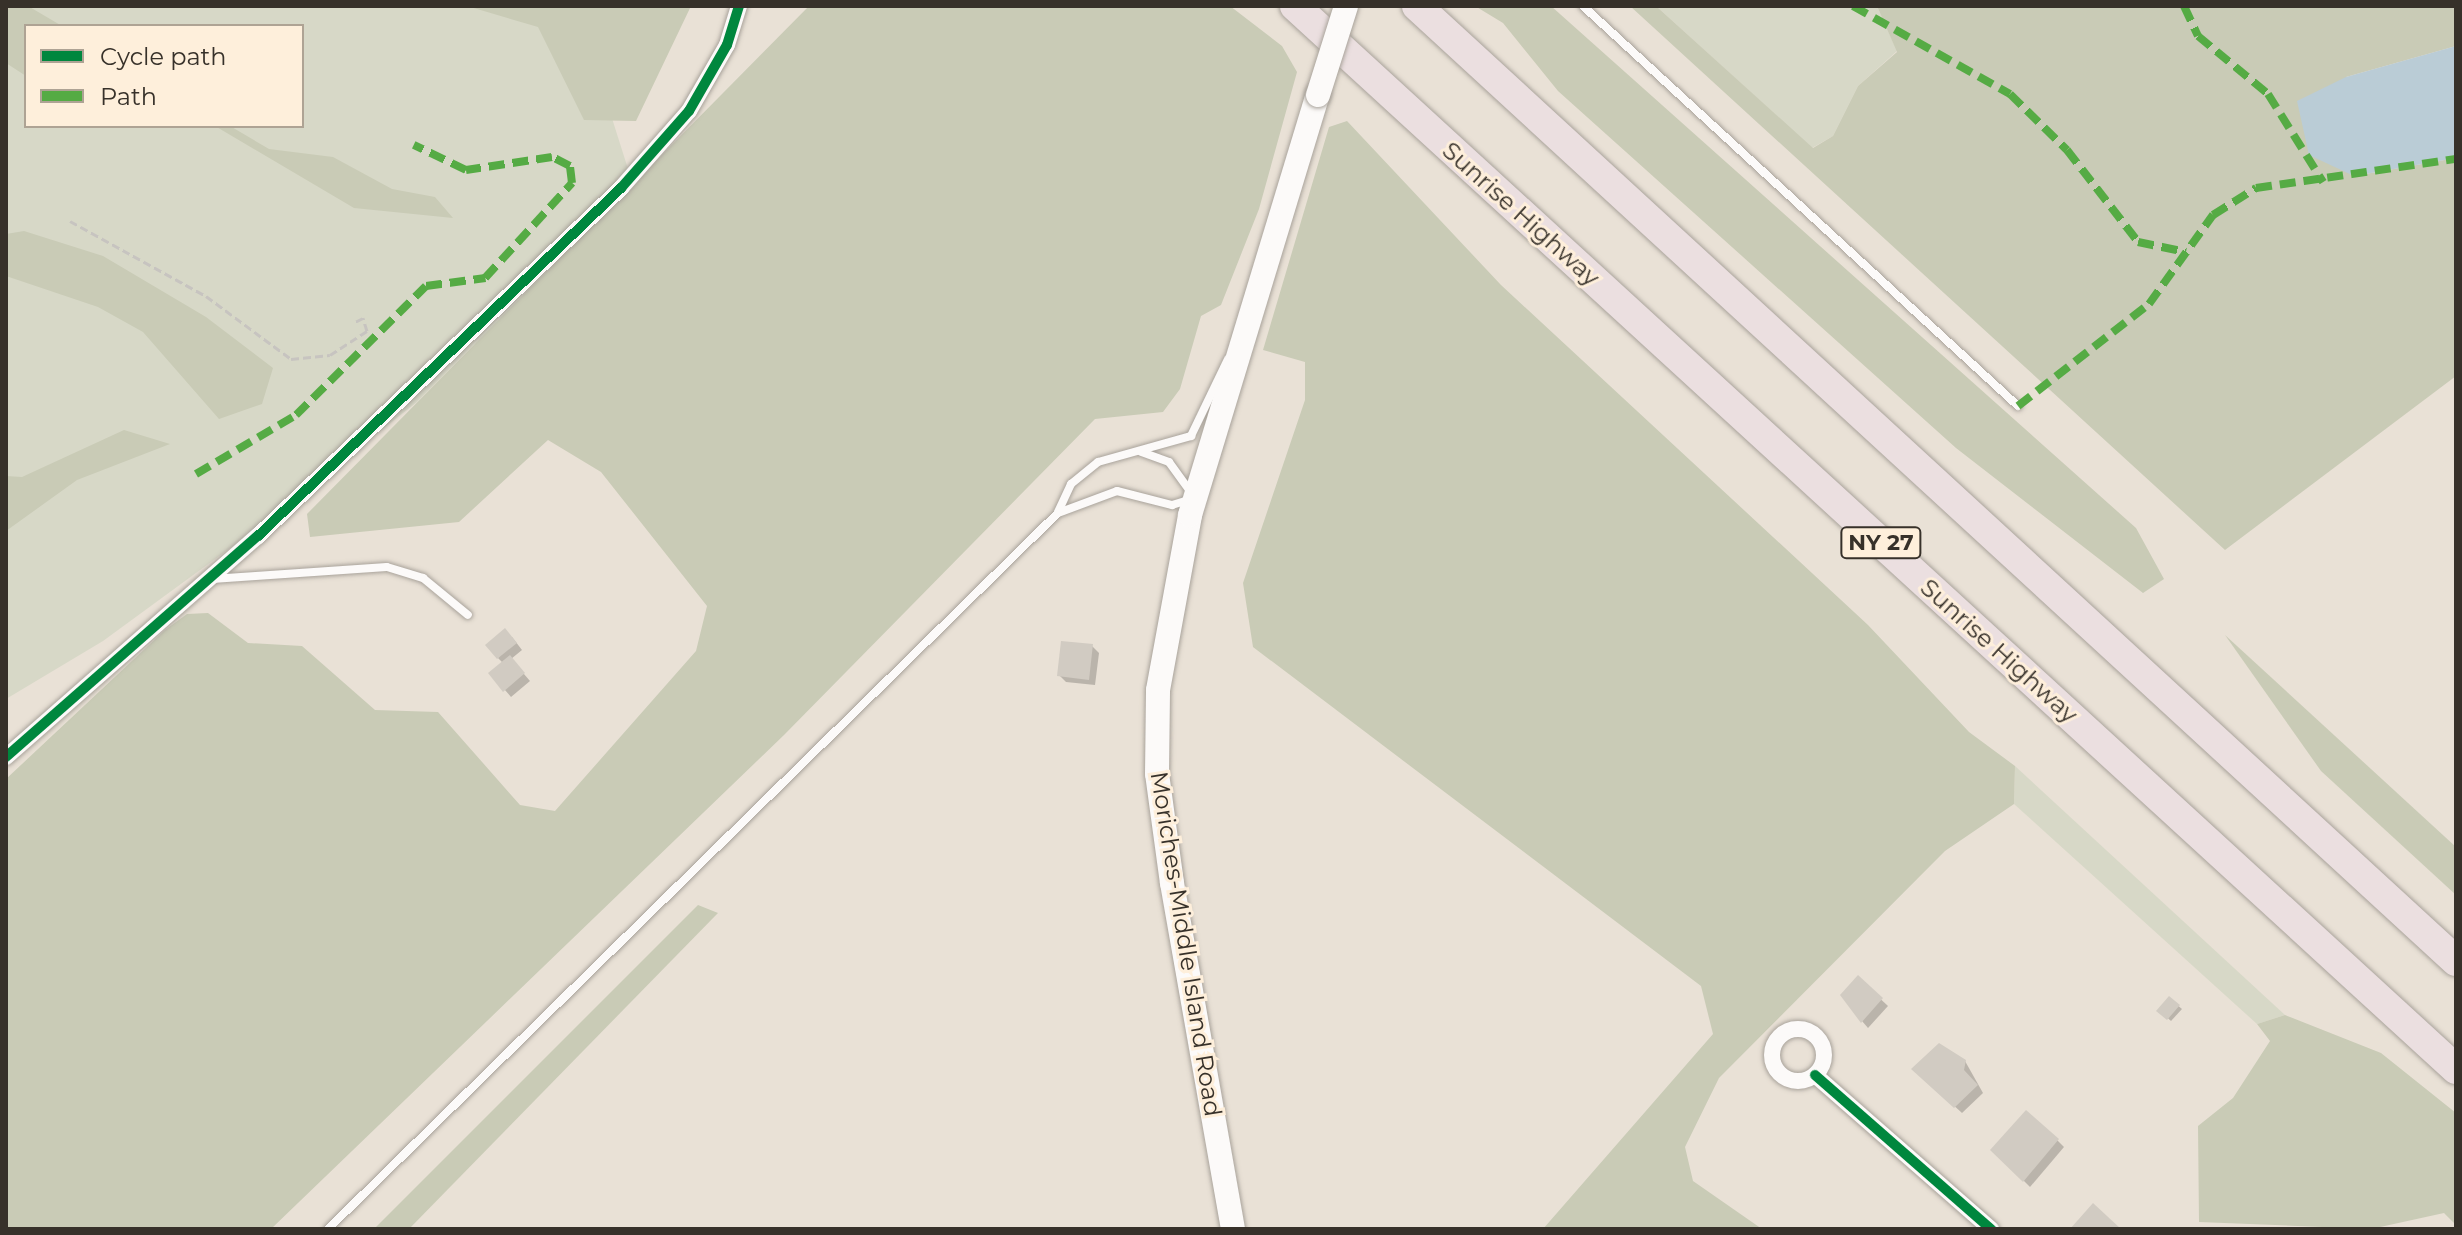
<!DOCTYPE html>
<style>
body{margin:0}
#map{position:relative;width:2462px;height:1235px;overflow:hidden;background:#e9e1d6;font-family:Montserrat,sans-serif}
div>[style]{position:absolute}
[style*='--x']{left:calc(var(--x)*1px);top:calc(var(--y)*1px);width:calc(var(--w)*1px);rotate:calc(var(--a)*1deg)}
.green>*{inset:0;background:#d7d8c7}
.forest>*{inset:0;background:#c9cbb6}
.water>*{inset:0;background:#baccd6}
.shadow>*{inset:0;background:#0003}
.building>*{inset:0;background:#d1cbc2}
.path>*{height:3px;margin-top:-1.5px;transform-origin:0;background:repeating-linear-gradient(90deg,#c7c4c0 0 8px,transparent 0 12px)}
.roads{filter:drop-shadow(0 0 2px #a9a39b) drop-shadow(0 0 2px #a9a39b)}
.service>*{height:8px;margin:-4px;padding:0 4px;transform-origin:4px;border-radius:4px;background:#fcfaf9}
.minor>*{height:16px;margin:-8px;padding:0 8px;transform-origin:8px;border-radius:8px;background:#fcfaf9}
.minor>.ring{margin:-8px;padding:0;box-sizing:content-box;background:none;border:16px solid #fcfaf9;border-radius:50%}
.secondary>*{height:24px;margin:-12px;padding:0 12px;transform-origin:12px;border-radius:12px;background:#fcfaf9}
.motorway>*{height:30px;margin:-15px;padding:0 15px;transform-origin:15px;border-radius:15px;background:#ebdfe0}
.bridges{filter:drop-shadow(0 0 2px #a9a39b) drop-shadow(0 0 2px #a9a39b)}
.secondary-bridge>*{height:24px;margin:-12px;padding:0 12px;transform-origin:12px;border-radius:12px;background:#fcfaf9}
.quiet>*{height:8px;margin-top:-4px;transform-origin:0;background:repeating-linear-gradient(90deg,#55ab44 0 16px,transparent 0 24px)}
.cycleway>*{height:10px;margin:-5px;padding:0 5px;transform-origin:5px;border-radius:5px;background:#00873e}
span{translate:-50% -50%;white-space:nowrap;text-align:center;line-height:1.15;-webkit-text-stroke:6px #feefdb;paint-order:stroke}
.shield-label span{padding:2px 6px;background:#feefdb;border:2px solid;border-radius:6px;-webkit-text-stroke-width:0}
.shield-label{font-size:22px;color:#37312a;font-weight:700}
.street-label{font-size:24px;color:#37312a}
.frame{position:absolute;inset:0;border:8px solid #37312a;pointer-events:none}
.legend{position:absolute;left:24px;top:24px;width:280px;height:104px;box-sizing:border-box;background:#feefdb;border:2px solid #aea394;margin:0;padding:10px 14px;list-style:none;font-size:24px;color:#37312a}
.legend li{display:flex;align-items:center;gap:16px;height:40px}
.legend b{width:40px;border:2px solid #aea394}
</style>
<div id="map">
<div class="green">
<div style="clip-path:polygon(evenodd,6px 6px,509px 6px,585px 33px,635px 191px,564px 287px,474px 345px,417px 402px,252px 532px,103px 641px,6px 699px,6px 6px,26px 26px,302px 26px,302px 126px,26px 126px,26px 26px)"></div>
<div style="clip-path:polygon(1656px 6px,1877px 6px,1897px 51px,1858px 86px,1833px 136px,1812px 148px)"></div>
<div style="clip-path:polygon(2015px 766px,2285px 1015px,2257px 1024px,2014px 804px)"></div>
</div>
<div class="forest">
<div style="clip-path:polygon(6px 6px,28px 6px,62px 26px,26px 26px,26px 76px,6px 63px)"></div>
<div style="clip-path:polygon(467px 6px,691px 6px,636px 121px,584px 120px,538px 27px)"></div>
<div style="clip-path:polygon(809px 6px,1230px 6px,1282px 46px,1297px 72px,1259px 209px,1221px 305px,1201px 316px,1180px 389px,1163px 412px,1095px 419px,784px 735px,271px 1229px,6px 1229px,6px 779px,165px 630px,187px 614px,208px 613px,248px 643px,302px 646px,375px 710px,438px 712px,520px 805px,555px 811px,696px 651px,707px 606px,601px 472px,548px 440px,459px 522px,310px 537px,307px 514px)"></div>
<div style="clip-path:polygon(1475px 6px,1551px 6px,2136px 528px,2164px 579px,2143px 593px,1956px 448px,1558px 91px,1503px 23px)"></div>
<div style="clip-path:polygon(1630px 6px,1656px 6px,1813px 148px,1833px 136px,1858px 86px,1897px 52px,1877px 6px,2456px 6px,2456px 46px,2346px 77px,2354px 176px,2456px 158px,2456px 376px,2225px 550px)"></div>
<div style="clip-path:polygon(1347px 121px,1501px 285px,1868px 625px,1969px 732px,2015px 766px,2014px 804px,1945px 851px,1719px 1078px,1685px 1147px,1693px 1181px,1762px 1229px,1543px 1229px,1713px 1034px,1701px 986px,1253px 647px,1243px 583px,1305px 400px,1305px 362px,1263px 350px,1329px 127px)"></div>
<div style="clip-path:polygon(215px 126px,230px 126px,269px 149px,333px 157px,392px 189px,435px 197px,453px 218px,354px 208px)"></div>
<div style="clip-path:polygon(24px 231px,103px 256px,206px 317px,273px 368px,262px 404px,219px 419px,143px 332px,98px 307px,6px 276px,6px 234px)"></div>
<div style="clip-path:polygon(124px 430px,170px 444px,77px 480px,6px 531px,6px 476px,22px 477px)"></div>
<div style="clip-path:polygon(2225px 635px,2456px 847px,2456px 895px,2321px 771px)"></div>
<div style="clip-path:polygon(698px 905px,718px 913px,409px 1229px,374px 1229px)"></div>
<div style="clip-path:polygon(2285px 1015px,2381px 1053px,2456px 1113px,2456px 1225px,2444px 1213px,2371px 1229px,2199px 1222px,2198px 1126px,2233px 1098px,2270px 1041px,2257px 1024px)"></div>
</div>
<div class="water">
<div style="clip-path:polygon(2456px 46px,2456px 158px,2354px 176px,2309px 155px,2297px 101px,2346px 77px)"></div>
</div>
<div class="shadow">
<div style="clip-path:polygon(512px 637px,522px 650px,511px 659px,530px 681px,511px 697px,491px 674px,503px 663px,498px 658px)"></div>
<div style="clip-path:polygon(1092px 646px,1099px 653px,1095px 685px,1066px 682px,1059px 675px)"></div>
<div style="clip-path:polygon(1858px 978px,1888px 1006px,1868px 1028px,1862px 1021px)"></div>
<div style="clip-path:polygon(2170px 999px,2182px 1009px,2171px 1021px,2159px 1010px)"></div>
<div style="clip-path:polygon(1965px 1061px,1983px 1093px,1962px 1113px,1914px 1069px)"></div>
<div style="clip-path:polygon(2057px 1140px,2064px 1147px,2030px 1187px,1993px 1150px)"></div>
</div>
<div class="building">
<div style="clip-path:polygon(505px 628px,517px 643px,497px 659px,485px 645px)"></div>
<div style="clip-path:polygon(1061px 641px,1093px 644px,1089px 680px,1057px 676px)"></div>
<div style="clip-path:polygon(510px 655px,525px 673px,503px 692px,488px 673px)"></div>
<div style="clip-path:polygon(1858px 975px,1883px 998px,1861px 1023px,1840px 995px)"></div>
<div style="clip-path:polygon(2169px 996px,2180px 1005px,2167px 1020px,2156px 1011px)"></div>
<div style="clip-path:polygon(1939px 1043px,1966px 1060px,1964px 1070px,1978px 1085px,1954px 1108px,1911px 1069px)"></div>
<div style="clip-path:polygon(2026px 1110px,2059px 1139px,2023px 1182px,1990px 1150px)"></div>
<div style="clip-path:polygon(2093px 1203px,2121px 1229px,2070px 1229px)"></div>
</div>
<div class="path">
<div style="--x:70;--y:221;--w:155;--a:28.9"></div>
<div style="--x:206;--y:296;--w:106;--a:36.5"></div>
<div style="--x:291;--y:359;--w:39;--a:-6"></div>
<div style="--x:330;--y:355;--w:44;--a:-33"></div>
<div style="--x:367;--y:331;--w:14;--a:-107"></div>
<div style="--x:363;--y:318;--w:11;--a:153"></div>
</div>
<div class="roads">
<div class="service">
<div style="--x:1583;--y:6;--w:591;--a:42.6"></div>
<div style="--x:1058;--y:512;--w:31;--a:-65"></div>
<div style="--x:1071;--y:484;--w:35;--a:-39"></div>
<div style="--x:1098;--y:462;--w:97;--a:-15.6"></div>
<div style="--x:1191;--y:436;--w:85;--a:-64.3"></div>
<div style="--x:212;--y:579;--w:175;--a:-3.9"></div>
<div style="--x:387;--y:567;--w:38;--a:17"></div>
<div style="--x:423;--y:578;--w:58;--a:39.4"></div>
<div style="--x:328;--y:1229;--w:1023;--a:-44.45"></div>
<div style="--x:1058;--y:513;--w:63;--a:-20.4"></div>
<div style="--x:1117;--y:491;--w:57;--a:14.3"></div>
<div style="--x:1172;--y:505;--w:24;--a:-17"></div>
<div style="--x:1195;--y:498;--w:44;--a:-125.8"></div>
<div style="--x:1169;--y:462;--w:30;--a:-160"></div>
</div>
<div class="minor">
<div style="--x:6;--y:757;--w:335;--a:-41.3"></div>
<div style="--x:258;--y:536;--w:503;--a:-43.79"></div>
<div style="--x:621;--y:188;--w:103;--a:-48.6"></div>
<div style="--x:689;--y:111;--w:76;--a:-60.1"></div>
<div style="--x:727;--y:45;--w:41;--a:-72.9"></div>
<div class="ring" style="left:1772px;top:1029px;width:36px;height:36px"></div>
<div style="--x:1815;--y:1075;--w:234;--a:41.2"></div>
</div>
<div class="secondary">
<div style="--x:1233;--y:1229;--w:351;--a:-100"></div>
<div style="--x:1172;--y:883;--w:110;--a:-97.8"></div>
<div style="--x:1157;--y:774;--w:84;--a:-89.3"></div>
<div style="--x:1158;--y:690;--w:178;--a:-79.6"></div>
<div style="--x:1190;--y:515;--w:439;--a:-73.1"></div>
</div>
<div class="motorway">
<div style="--x:1295;--y:6;--w:1574;--a:42.48"></div>
<div style="--x:1417;--y:6;--w:1411;--a:42.59"></div>
</div>
</div>
<div class="bridges">
<div class="secondary-bridge">
<div style="--x:1318;--y:95;--w:93;--a:-72.5"></div>
</div>
</div>
<div class="quiet">
<div style="--x:1853;--y:6;--w:180;--a:29.3"></div>
<div style="--x:2010;--y:94;--w:80;--a:44.5"></div>
<div style="--x:2067;--y:150;--w:116;--a:52.3"></div>
<div style="--x:2138;--y:242;--w:49;--a:11.8"></div>
<div style="--x:2184;--y:6;--w:33;--a:65"></div>
<div style="--x:2198;--y:36;--w:91;--a:39.6"></div>
<div style="--x:2268;--y:94;--w:104;--a:58"></div>
<div style="--x:2018;--y:406;--w:166;--a:-37.9"></div>
<div style="--x:2149;--y:304;--w:110;--a:-54.3"></div>
<div style="--x:2213;--y:215;--w:51;--a:-32.1"></div>
<div style="--x:2256;--y:188;--w:202;--a:-8.3"></div>
<div style="--x:196;--y:474;--w:116;--a:-30.5"></div>
<div style="--x:296;--y:415;--w:183;--a:-44.8"></div>
<div style="--x:426;--y:286;--w:60;--a:-7.7"></div>
<div style="--x:485;--y:278;--w:129;--a:-47.5"></div>
<div style="--x:572;--y:183;--w:17;--a:-97"></div>
<div style="--x:570;--y:166;--w:20;--a:-153"></div>
<div style="--x:552;--y:157;--w:87;--a:171.4"></div>
<div style="--x:466;--y:170;--w:58;--a:-154.3"></div>
</div>
<div class="cycleway">
<div style="--x:6;--y:757;--w:335;--a:-41.3"></div>
<div style="--x:258;--y:536;--w:503;--a:-43.79"></div>
<div style="--x:621;--y:188;--w:103;--a:-48.6"></div>
<div style="--x:689;--y:111;--w:76;--a:-60.1"></div>
<div style="--x:727;--y:45;--w:41;--a:-72.9"></div>
<div style="--x:1815;--y:1075;--w:234;--a:41.2"></div>
</div>
<div class="shield-label">
<span style="left:1881px;top:543px">NY 27</span>
</div>
<div class="street-label">
<span style="left:1521px;top:214px;rotate:42deg">Sunrise Highway</span>
<span style="left:1999px;top:651px;rotate:42deg">Sunrise Highway</span>
<span style="left:1186px;top:944px;rotate:81deg">Moriches-Middle Island Road</span>
</div>
<div class="frame"></div>
<ul class="legend">
<li><b style="height:10px;background:#00873e"></b>Cycle path</li>
<li><b style="height:10px;background:#55ab44"></b>Path</li>
</ul>
</div>
